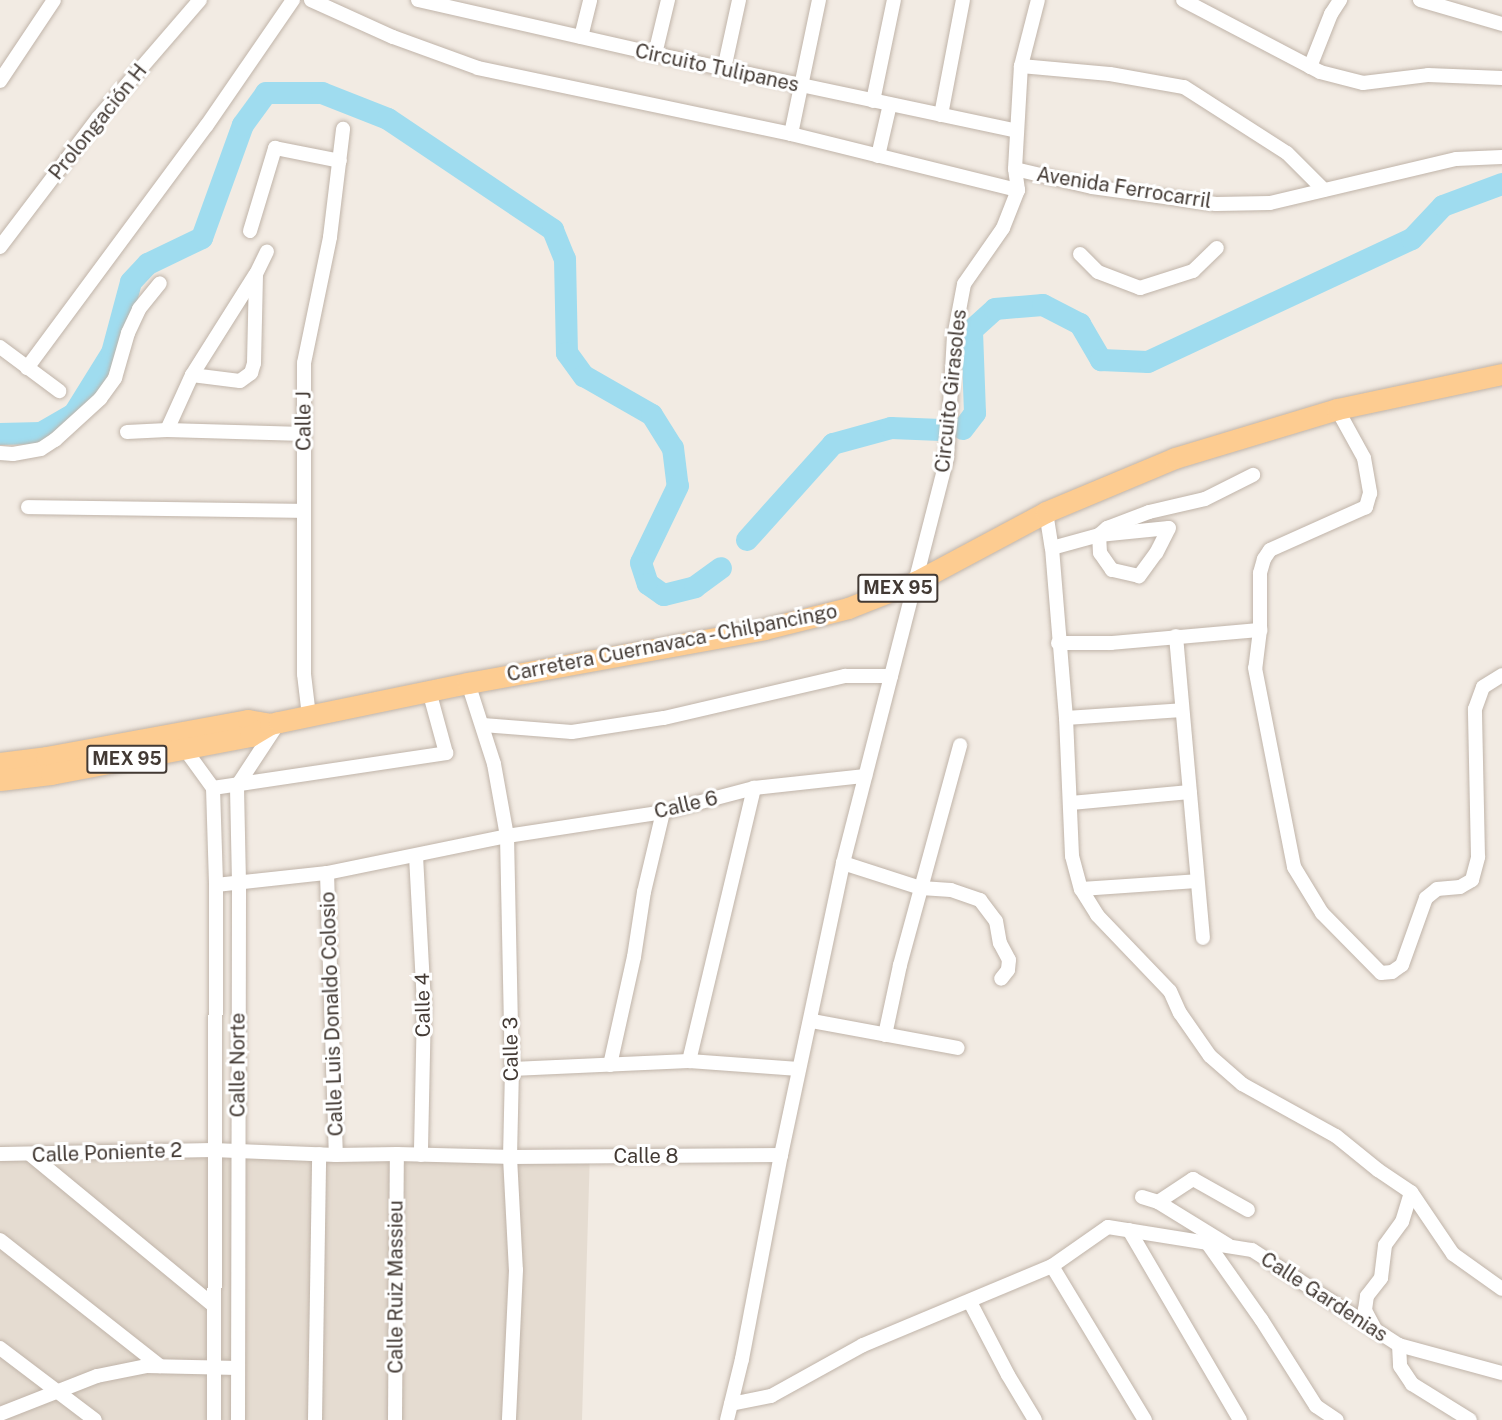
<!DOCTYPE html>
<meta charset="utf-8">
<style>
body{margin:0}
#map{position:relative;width:1502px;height:1420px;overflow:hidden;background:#f2ebe3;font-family:"Public Sans",sans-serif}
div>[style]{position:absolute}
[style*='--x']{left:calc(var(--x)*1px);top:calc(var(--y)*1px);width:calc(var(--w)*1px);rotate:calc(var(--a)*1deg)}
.residential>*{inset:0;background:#e5dcd1}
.river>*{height:22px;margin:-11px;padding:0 11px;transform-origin:11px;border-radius:11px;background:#9fdcef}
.roads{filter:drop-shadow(0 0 2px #c0b4a9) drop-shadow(0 0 2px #c0b4a9)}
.street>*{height:14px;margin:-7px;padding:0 7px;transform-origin:7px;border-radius:7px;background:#fff}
.primary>*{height:21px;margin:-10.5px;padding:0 10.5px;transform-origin:10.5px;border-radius:10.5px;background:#fdcc91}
span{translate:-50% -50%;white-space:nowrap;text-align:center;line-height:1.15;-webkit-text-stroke:6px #fff;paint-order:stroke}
.shield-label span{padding:2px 4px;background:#fff;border:2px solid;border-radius:4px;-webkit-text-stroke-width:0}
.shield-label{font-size:18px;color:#433a34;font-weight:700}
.street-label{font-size:20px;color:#433a34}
</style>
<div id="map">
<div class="residential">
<div style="clip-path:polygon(0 1146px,590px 1151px,582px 1420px,0 1420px)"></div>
</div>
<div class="river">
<div style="--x:963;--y:429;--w:20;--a:-53"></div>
<div style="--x:975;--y:413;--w:83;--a:-92.1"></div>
<div style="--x:972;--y:330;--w:31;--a:-42"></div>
<div style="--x:995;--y:309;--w:48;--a:-4.8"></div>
<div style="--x:1043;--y:305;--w:42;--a:27.2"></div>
<div style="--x:1080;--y:324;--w:42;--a:59.7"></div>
<div style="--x:1101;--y:360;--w:47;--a:2.4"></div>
<div style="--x:1148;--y:362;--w:291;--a:-25"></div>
<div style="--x:1412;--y:239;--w:45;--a:-46.8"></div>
<div style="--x:1443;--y:206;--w:63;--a:-20.4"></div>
<div style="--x:0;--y:434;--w:41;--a:-1.4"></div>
<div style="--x:41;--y:433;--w:38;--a:-30"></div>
<div style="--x:74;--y:414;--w:72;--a:-58.1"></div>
<div style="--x:112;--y:353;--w:73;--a:-75"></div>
<div style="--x:131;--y:282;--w:25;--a:-47"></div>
<div style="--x:148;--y:264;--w:60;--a:-25.7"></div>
<div style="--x:202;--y:238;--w:120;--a:-70.1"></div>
<div style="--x:243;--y:125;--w:39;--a:-54"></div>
<div style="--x:266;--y:93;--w:56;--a:0"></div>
<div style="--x:322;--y:93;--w:71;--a:21.5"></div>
<div style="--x:388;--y:119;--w:199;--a:33.9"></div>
<div style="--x:553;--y:230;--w:31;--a:68"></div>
<div style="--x:565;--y:259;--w:94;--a:88.8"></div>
<div style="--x:567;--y:353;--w:29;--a:54"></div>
<div style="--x:584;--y:376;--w:78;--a:29.8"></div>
<div style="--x:652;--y:415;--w:39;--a:58"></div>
<div style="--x:673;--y:448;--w:38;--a:83"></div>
<div style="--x:678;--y:486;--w:85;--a:115.7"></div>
<div style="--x:641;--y:563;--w:22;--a:72"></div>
<div style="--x:648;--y:584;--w:19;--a:35"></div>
<div style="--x:664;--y:595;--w:32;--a:-14"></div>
<div style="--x:695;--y:587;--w:32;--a:-36"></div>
<div style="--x:747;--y:540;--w:129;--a:-48.1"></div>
<div style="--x:833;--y:444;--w:60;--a:-15.4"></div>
<div style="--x:891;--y:428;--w:50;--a:2.3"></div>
</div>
<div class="roads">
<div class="street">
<div style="--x:311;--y:0;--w:90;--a:24.3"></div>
<div style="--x:393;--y:37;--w:90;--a:20"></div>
<div style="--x:478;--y:68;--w:320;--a:11.9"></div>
<div style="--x:791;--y:134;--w:234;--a:13.9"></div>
<div style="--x:418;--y:0;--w:243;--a:12.8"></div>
<div style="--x:655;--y:54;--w:369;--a:12"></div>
<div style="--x:1183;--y:0;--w:155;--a:27.7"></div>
<div style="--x:1320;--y:72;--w:44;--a:14.3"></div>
<div style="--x:1363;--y:83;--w:65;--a:-7"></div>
<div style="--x:1428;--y:75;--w:74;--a:2.3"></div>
<div style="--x:1420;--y:0;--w:85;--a:16.3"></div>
<div style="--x:581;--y:37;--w:38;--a:-76"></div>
<div style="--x:655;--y:54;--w:56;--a:-76.5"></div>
<div style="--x:1021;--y:66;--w:89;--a:5.1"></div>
<div style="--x:1110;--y:74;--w:75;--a:10"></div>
<div style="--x:1184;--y:87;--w:122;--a:32.7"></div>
<div style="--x:1287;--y:153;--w:52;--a:45"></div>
<div style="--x:1310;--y:67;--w:57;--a:-68.4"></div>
<div style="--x:1331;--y:14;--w:17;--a:-57"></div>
<div style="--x:724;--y:69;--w:71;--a:-77.7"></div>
<div style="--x:0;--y:81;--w:97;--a:-56.3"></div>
<div style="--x:873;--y:101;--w:103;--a:-78.3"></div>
<div style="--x:941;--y:115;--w:117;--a:-79.2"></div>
<div style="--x:791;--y:134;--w:137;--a:-78.2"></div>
<div style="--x:878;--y:156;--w:53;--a:-77"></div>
<div style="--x:1015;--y:169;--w:79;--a:13.2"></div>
<div style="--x:1092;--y:187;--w:125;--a:7.8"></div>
<div style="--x:1216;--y:204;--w:54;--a:-1.1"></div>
<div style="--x:1270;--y:203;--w:191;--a:-13.3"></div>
<div style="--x:1456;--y:159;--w:46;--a:-2.5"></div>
<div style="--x:250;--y:231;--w:87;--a:-73.2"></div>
<div style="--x:275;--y:148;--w:66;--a:11.3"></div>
<div style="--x:0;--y:247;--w:162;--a:-52.8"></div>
<div style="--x:98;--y:118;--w:156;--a:-49.2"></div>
<div style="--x:1080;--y:254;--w:25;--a:45"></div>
<div style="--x:1098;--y:272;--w:45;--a:20.9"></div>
<div style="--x:1140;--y:288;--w:56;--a:-17.8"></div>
<div style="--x:1193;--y:271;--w:33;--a:-44"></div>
<div style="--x:0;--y:347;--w:74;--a:36.7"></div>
<div style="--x:27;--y:368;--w:302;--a:-53.5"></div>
<div style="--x:207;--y:125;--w:152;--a:-55.5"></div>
<div style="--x:192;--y:375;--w:48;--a:7.1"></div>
<div style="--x:240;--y:381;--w:14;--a:-36"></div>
<div style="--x:251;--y:373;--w:10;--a:-73"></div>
<div style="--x:254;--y:363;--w:89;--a:-88.7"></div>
<div style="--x:256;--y:274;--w:25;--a:-64"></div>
<div style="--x:1337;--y:409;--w:56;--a:61.1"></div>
<div style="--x:1364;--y:458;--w:36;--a:80"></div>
<div style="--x:1370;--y:493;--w:15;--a:106"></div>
<div style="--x:1366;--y:507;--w:105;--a:155.9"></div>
<div style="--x:1270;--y:550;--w:11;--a:124"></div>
<div style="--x:1264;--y:559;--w:15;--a:106"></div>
<div style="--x:1260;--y:573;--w:57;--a:90"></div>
<div style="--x:1260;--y:630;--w:38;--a:97"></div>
<div style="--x:1255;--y:668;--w:203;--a:78.9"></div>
<div style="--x:1294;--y:867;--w:54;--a:58.7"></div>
<div style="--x:1322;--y:913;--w:84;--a:45.5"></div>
<div style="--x:1381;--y:973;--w:11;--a:-5"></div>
<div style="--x:1392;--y:972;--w:12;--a:-35"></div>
<div style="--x:1402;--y:965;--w:71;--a:-70.3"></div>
<div style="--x:1426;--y:898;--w:14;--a:-39"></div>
<div style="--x:1437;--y:889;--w:23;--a:-5"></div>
<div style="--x:1460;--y:887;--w:14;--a:-30"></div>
<div style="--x:1472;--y:880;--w:24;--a:-75"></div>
<div style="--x:1478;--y:857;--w:148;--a:-91.2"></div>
<div style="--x:1475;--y:709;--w:23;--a:-70"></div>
<div style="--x:1483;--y:687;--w:22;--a:-32"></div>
<div style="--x:167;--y:430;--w:60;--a:-65.6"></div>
<div style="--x:192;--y:375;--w:118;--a:-57.8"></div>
<div style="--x:127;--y:432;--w:40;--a:-2.9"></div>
<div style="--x:167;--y:430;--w:137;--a:1.7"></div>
<div style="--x:0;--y:453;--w:13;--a:4"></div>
<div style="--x:13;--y:454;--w:28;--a:-10"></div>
<div style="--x:41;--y:449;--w:17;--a:-33"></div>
<div style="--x:55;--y:440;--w:61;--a:-42.3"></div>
<div style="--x:100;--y:399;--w:26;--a:-54"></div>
<div style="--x:115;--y:378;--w:47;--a:-73.9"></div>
<div style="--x:128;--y:333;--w:26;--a:-65"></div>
<div style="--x:139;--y:309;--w:33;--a:-51"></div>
<div style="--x:28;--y:507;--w:276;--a:0.8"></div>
<div style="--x:1046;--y:512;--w:36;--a:81"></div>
<div style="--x:1052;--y:548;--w:171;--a:85.3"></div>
<div style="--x:1066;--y:718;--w:138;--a:87.5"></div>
<div style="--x:1072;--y:856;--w:34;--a:75"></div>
<div style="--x:1081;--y:889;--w:31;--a:58"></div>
<div style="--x:1097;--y:915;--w:105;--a:46.2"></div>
<div style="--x:1170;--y:991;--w:24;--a:66"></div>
<div style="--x:1180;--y:1013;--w:52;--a:55.1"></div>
<div style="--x:1210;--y:1056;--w:43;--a:41.2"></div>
<div style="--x:1242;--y:1084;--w:107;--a:29"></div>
<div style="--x:1336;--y:1136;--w:54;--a:39"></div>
<div style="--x:1378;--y:1170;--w:40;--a:34"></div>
<div style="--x:1411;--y:1192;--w:75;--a:55.9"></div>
<div style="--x:1453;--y:1254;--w:60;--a:35.5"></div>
<div style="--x:1169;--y:528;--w:28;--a:117"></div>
<div style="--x:1156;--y:553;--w:29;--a:126"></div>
<div style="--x:1139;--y:576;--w:28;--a:-167"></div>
<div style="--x:1112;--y:570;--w:21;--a:-125"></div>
<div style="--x:1100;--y:553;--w:18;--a:-93"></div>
<div style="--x:1099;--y:535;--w:11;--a:-41"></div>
<div style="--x:1107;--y:528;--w:45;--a:-20.9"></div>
<div style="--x:1149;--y:512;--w:57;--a:-13.1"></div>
<div style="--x:1205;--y:499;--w:54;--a:-26.6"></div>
<div style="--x:1052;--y:548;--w:49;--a:-15.5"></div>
<div style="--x:1099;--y:535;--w:70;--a:-5.7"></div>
<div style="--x:1176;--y:636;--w:303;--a:84.9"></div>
<div style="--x:1058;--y:643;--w:53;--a:0"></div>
<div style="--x:1111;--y:643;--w:150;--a:-5"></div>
<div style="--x:468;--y:683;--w:85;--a:72.2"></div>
<div style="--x:494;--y:764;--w:73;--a:79.8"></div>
<div style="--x:507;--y:836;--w:233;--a:88.8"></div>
<div style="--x:512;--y:1069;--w:88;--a:91.3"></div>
<div style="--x:510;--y:1157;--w:113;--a:87"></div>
<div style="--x:516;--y:1270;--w:150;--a:92.7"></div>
<div style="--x:309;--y:716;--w:42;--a:-96.8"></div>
<div style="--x:304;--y:674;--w:311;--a:-90"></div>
<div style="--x:304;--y:363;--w:129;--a:-78.3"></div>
<div style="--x:330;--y:237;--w:109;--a:-83.1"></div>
<div style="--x:1066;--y:718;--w:116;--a:-3.9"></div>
<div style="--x:483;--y:725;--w:89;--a:4.5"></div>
<div style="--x:572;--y:732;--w:93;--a:-8.7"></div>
<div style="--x:664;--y:718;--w:186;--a:-13.1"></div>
<div style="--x:845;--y:676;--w:46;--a:0"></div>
<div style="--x:184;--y:748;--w:49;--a:54.1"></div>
<div style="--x:213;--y:788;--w:97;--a:88.2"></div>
<div style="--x:216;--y:885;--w:535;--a:90.21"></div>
<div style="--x:213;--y:788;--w:236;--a:-8.5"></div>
<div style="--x:446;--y:753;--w:64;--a:-105.3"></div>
<div style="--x:1071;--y:803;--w:119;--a:-5.3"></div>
<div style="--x:416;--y:856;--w:150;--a:86.9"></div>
<div style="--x:424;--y:1006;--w:149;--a:91.2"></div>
<div style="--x:843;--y:863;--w:82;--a:17.8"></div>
<div style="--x:921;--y:888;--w:30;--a:4"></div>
<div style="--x:951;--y:890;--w:31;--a:19"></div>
<div style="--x:980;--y:900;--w:26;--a:53"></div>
<div style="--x:996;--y:921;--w:22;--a:80"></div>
<div style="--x:1000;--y:943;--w:19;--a:62"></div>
<div style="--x:1009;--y:960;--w:10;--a:96"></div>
<div style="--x:1008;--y:970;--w:11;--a:128"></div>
<div style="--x:327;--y:873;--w:282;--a:88.2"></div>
<div style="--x:216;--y:885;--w:112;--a:-6.2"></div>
<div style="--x:327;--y:873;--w:184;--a:-11.6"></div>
<div style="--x:507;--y:836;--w:158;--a:-8.7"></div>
<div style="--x:663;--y:812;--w:94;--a:-14.8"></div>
<div style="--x:754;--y:788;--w:112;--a:-6.2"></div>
<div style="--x:1081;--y:889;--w:116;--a:-3.9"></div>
<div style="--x:812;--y:1021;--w:148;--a:10.5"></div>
<div style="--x:885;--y:1035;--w:72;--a:-77.9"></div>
<div style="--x:900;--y:965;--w:228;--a:-74.7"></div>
<div style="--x:689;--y:1061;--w:281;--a:-76.6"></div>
<div style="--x:610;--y:1065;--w:111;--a:-77.5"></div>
<div style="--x:634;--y:957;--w:66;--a:-81.3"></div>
<div style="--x:644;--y:892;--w:82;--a:-76.6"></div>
<div style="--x:512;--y:1069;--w:177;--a:-2.6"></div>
<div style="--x:689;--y:1061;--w:110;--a:4.2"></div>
<div style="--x:0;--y:1154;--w:213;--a:-1.1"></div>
<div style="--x:213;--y:1150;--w:123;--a:2.3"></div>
<div style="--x:336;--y:1155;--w:61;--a:-0.9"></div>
<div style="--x:397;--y:1154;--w:113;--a:1.5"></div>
<div style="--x:510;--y:1157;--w:271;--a:-0.4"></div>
<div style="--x:31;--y:1155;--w:237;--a:39.5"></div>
<div style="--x:1142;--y:1197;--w:17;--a:17"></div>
<div style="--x:1158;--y:1202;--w:82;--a:31.6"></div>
<div style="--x:1158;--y:1202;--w:42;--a:-33.3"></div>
<div style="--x:1193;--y:1179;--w:63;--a:29.4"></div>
<div style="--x:1129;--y:1230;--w:220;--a:59.7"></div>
<div style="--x:0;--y:1240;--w:204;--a:38.2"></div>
<div style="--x:1208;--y:1244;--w:92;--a:54.8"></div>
<div style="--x:1261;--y:1319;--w:103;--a:57.7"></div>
<div style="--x:1316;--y:1406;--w:25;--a:34"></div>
<div style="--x:1052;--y:1266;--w:180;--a:58.9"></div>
<div style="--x:970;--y:1302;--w:82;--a:62.5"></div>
<div style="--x:1008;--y:1375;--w:52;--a:59"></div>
<div style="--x:1376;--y:1331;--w:24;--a:-118"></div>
<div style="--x:1365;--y:1310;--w:14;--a:-82"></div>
<div style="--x:1367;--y:1296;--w:23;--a:-52"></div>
<div style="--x:1381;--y:1278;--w:33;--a:-83"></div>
<div style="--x:1385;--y:1245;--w:29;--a:-54"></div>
<div style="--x:1402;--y:1222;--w:31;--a:-73"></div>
<div style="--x:1399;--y:1345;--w:21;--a:87"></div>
<div style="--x:1400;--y:1366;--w:22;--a:56"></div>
<div style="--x:1412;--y:1384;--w:68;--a:31.8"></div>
<div style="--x:0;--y:1348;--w:119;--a:37.2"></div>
<div style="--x:731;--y:1404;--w:41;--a:-11.3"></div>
<div style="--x:771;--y:1396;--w:105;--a:-29"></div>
<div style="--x:863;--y:1345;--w:205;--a:-22.7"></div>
<div style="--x:1052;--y:1266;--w:68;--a:-34.9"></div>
<div style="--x:1108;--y:1227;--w:146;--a:9.1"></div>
<div style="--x:1252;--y:1250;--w:175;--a:32.9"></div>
<div style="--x:1399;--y:1345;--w:107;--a:15.2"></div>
<div style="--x:0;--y:1414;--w:104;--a:-21.4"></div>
<div style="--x:97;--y:1376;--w:50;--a:-11.5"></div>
<div style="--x:146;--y:1366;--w:92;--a:1.2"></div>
<div style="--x:238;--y:1420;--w:537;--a:-89.89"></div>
<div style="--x:239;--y:883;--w:97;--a:-91.2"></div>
<div style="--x:237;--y:786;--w:77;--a:-56.7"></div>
<div style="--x:315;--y:1420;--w:266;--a:-89.1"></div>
<div style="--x:395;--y:1420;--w:266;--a:-89.6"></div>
<div style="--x:727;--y:1420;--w:63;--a:-76.2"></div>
<div style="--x:742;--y:1359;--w:208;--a:-79.2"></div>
<div style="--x:781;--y:1155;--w:299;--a:-78"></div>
<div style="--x:843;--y:863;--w:419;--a:-75.6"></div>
<div style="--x:947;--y:457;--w:120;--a:-86.7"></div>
<div style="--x:954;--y:337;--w:54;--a:-79.3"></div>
<div style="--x:964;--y:284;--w:68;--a:-55.1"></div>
<div style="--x:1003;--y:228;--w:41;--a:-68.5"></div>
<div style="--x:1018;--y:190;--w:21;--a:-98"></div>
<div style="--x:1015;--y:169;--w:103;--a:-86.7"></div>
<div style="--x:1021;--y:66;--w:68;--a:-75.6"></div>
</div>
<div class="primary">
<div style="--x:0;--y:763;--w:46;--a:-7.4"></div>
<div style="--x:46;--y:757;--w:205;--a:-10.4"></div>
<div style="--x:248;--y:720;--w:22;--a:10"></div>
<div style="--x:0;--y:780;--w:51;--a:-6.7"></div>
<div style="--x:51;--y:774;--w:203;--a:-10.8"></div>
<div style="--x:250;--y:736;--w:23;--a:-31"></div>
<div style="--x:270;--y:724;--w:9;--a:-13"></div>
<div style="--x:279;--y:722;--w:193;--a:-11.7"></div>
<div style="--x:468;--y:683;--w:301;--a:-10.3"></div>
<div style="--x:764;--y:629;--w:87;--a:-14"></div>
<div style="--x:848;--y:608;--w:74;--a:-21.4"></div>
<div style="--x:917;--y:581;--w:146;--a:-28.1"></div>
<div style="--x:1046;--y:512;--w:140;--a:-22.7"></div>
<div style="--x:1175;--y:458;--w:169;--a:-16.8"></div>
<div style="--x:1337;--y:409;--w:169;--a:-12"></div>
</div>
</div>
<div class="shield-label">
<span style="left:898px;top:588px">MEX 95</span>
<span style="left:127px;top:759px">MEX 95</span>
</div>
<div class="street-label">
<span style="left:717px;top:68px;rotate:12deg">Circuito Tulipanes</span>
<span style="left:98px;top:122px;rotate:-51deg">Prolongación H</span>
<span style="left:1124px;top:188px;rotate:9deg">Avenida Ferrocarril</span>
<span style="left:951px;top:391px;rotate:-84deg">Circuito Girasoles</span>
<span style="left:304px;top:421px;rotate:-90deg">Calle J</span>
<span style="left:672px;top:643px;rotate:-11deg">Carretera Cuernavaca - Chilpancingo</span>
<span style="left:686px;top:805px;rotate:-13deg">Calle 6</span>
<span style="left:423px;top:1005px;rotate:-91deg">Calle 4</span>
<span style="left:332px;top:1014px;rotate:-92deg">Calle Luis Donaldo Colosio</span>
<span style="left:511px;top:1049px;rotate:-91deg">Calle 3</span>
<span style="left:238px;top:1065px;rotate:-90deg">Calle Norte</span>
<span style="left:107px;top:1153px;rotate:-2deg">Calle Poniente 2</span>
<span style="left:646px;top:1156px">Calle 8</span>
<span style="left:396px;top:1287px;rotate:-90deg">Calle Ruiz Massieu</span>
<span style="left:1324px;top:1297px;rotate:33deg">Calle Gardenias</span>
</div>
</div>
